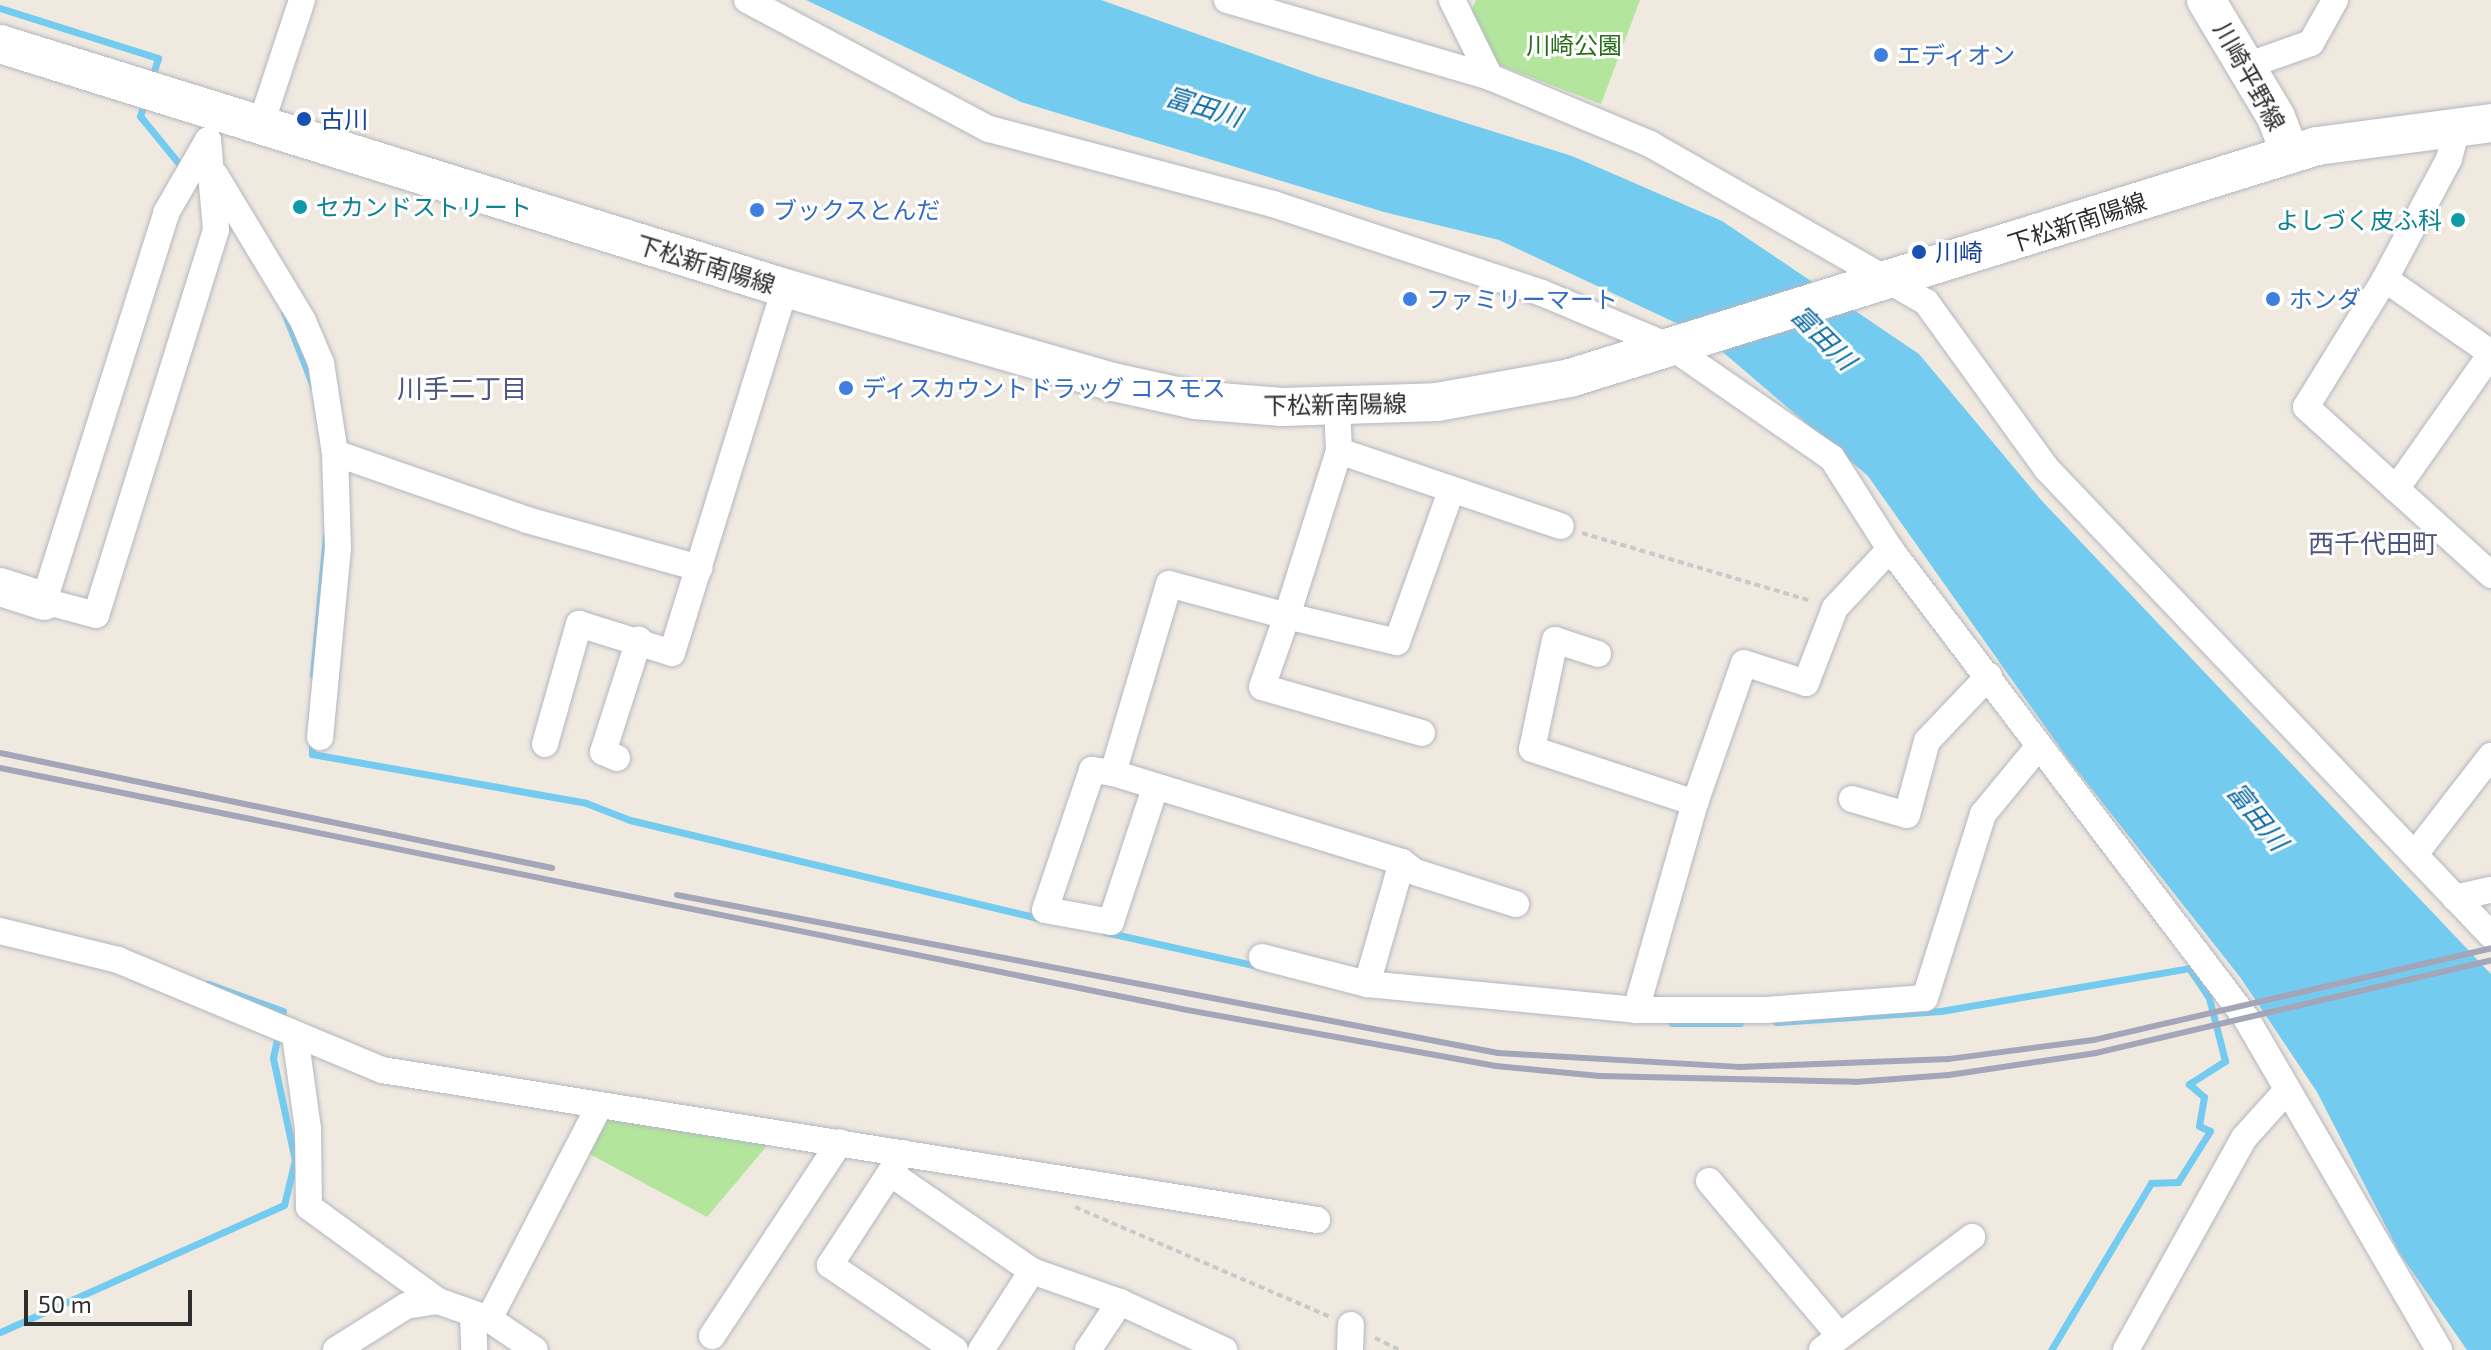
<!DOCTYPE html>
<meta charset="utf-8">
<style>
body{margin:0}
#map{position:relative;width:2491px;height:1350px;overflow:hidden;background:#efe9e0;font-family:"Exo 2","Noto Sans JP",sans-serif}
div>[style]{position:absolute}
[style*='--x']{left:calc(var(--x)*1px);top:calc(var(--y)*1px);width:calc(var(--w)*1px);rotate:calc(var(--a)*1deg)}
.green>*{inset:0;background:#b3e59d}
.water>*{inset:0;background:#74cbf0}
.stream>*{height:7px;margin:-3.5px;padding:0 3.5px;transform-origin:3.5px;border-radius:3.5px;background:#74cbf0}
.path>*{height:4px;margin-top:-2px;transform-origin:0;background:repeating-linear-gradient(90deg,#c9c9c9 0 6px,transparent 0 10px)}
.roads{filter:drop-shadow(0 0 2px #b4b6c1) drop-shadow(0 0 2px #b4b6c1)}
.street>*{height:26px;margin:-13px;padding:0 13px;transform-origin:13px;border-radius:13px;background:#fff}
.secondary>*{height:38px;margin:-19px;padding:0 19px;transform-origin:19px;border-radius:19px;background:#fff}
.rail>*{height:6px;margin:-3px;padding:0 3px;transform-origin:3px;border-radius:3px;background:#a3a5b8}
.dots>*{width:22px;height:22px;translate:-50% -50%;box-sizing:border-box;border:4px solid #fff;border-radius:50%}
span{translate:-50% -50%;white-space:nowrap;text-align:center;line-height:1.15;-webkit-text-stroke:6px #fff;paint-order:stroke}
.park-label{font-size:24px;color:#296d1b}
.shop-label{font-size:24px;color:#366cbe}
.left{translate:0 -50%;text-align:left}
.street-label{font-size:24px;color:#2e2e2e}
.transit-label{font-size:24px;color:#164399}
.culture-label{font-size:24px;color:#0d838f}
.right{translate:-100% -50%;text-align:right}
.water-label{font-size:26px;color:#0d6aa2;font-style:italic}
.neighbourhood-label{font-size:26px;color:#4d547f}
.scale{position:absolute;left:24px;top:1290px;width:168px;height:36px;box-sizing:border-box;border:4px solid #2e2e2e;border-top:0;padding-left:10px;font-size:24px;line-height:28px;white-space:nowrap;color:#2e2e2e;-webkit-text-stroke:6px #fff;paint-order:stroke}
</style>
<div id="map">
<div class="green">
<div style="clip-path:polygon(1476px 0,1640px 0,1601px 104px,1499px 65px,1469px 16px)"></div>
<div style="clip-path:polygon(605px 1112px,770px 1142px,707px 1217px,584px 1151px)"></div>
</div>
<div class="water">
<div style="clip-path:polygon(806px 0,1101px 0,1319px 77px,1572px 156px,1722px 221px,1919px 354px,2042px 501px,2491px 974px,2491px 1350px,2467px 1350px,2400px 1254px,2317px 1092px,2240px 977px,2068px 759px,1868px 476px,1704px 336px,1499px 240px,1384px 212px,1021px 102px)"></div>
</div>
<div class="stream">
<div style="--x:0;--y:8;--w:166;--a:17.6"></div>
<div style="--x:158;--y:58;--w:24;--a:107"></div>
<div style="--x:145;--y:100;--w:17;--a:107"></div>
<div style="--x:140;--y:116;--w:71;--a:50.7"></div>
<div style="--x:284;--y:312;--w:79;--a:68.6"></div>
<div style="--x:313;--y:675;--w:140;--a:-84.7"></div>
<div style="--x:312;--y:740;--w:14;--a:90"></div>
<div style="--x:312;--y:754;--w:278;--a:10.1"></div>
<div style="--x:586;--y:803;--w:47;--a:21.1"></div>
<div style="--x:630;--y:820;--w:424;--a:13.5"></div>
<div style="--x:1105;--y:932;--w:160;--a:12.6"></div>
<div style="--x:1776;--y:1022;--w:165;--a:-3.8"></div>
<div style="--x:1941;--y:1011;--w:252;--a:-9.8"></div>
<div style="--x:2189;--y:968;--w:36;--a:56"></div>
<div style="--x:2209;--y:998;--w:65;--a:75.7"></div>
<div style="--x:2225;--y:1061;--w:43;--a:147.4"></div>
<div style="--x:2189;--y:1084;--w:20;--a:41"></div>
<div style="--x:2204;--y:1097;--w:29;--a:100"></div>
<div style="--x:2199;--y:1126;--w:12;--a:24"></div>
<div style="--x:2210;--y:1131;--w:60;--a:122.1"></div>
<div style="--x:2178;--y:1182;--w:27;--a:178"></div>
<div style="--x:2151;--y:1183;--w:195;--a:120.9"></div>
<div style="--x:1672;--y:1023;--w:68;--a:0"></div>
<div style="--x:0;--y:1332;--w:311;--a:-24.1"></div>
<div style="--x:284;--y:1205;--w:46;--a:-76.3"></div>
<div style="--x:295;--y:1160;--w:104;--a:-102.2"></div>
<div style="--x:273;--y:1058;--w:48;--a:-78"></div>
<div style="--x:283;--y:1011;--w:80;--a:-160.2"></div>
</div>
<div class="path">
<div style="--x:1582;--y:533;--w:239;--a:16.5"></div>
<div style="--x:1075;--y:1207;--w:279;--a:23.3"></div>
<div style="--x:1375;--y:1338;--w:28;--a:26"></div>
</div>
<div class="roads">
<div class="street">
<div style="--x:747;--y:0;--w:274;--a:28.1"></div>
<div style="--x:989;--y:129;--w:294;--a:14.8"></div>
<div style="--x:1273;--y:204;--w:283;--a:18.3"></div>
<div style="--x:1542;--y:293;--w:142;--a:22.8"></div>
<div style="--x:1673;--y:348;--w:193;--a:34.7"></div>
<div style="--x:1832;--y:458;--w:108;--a:57.5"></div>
<div style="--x:1890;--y:549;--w:589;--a:52.8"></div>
<div style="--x:2246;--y:1018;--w:384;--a:59.8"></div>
<div style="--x:1227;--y:0;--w:274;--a:16.3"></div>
<div style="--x:1490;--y:77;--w:173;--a:22.7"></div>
<div style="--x:1650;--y:144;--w:318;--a:29.8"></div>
<div style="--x:1926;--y:302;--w:205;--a:54.1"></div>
<div style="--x:2046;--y:468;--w:645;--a:46.38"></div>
<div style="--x:1452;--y:0;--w:86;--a:63.7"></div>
<div style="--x:2246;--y:66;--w:69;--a:-19.5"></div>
<div style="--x:2311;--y:43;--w:49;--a:-60.8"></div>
<div style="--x:2458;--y:125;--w:35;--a:105"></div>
<div style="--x:2449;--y:159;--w:136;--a:118.1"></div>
<div style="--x:2385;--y:279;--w:150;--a:121.7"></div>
<div style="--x:2306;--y:407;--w:250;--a:42.2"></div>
<div style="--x:260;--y:127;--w:134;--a:-71.7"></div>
<div style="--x:208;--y:140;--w:90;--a:84.9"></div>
<div style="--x:216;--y:230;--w:403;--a:107.3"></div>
<div style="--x:96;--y:615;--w:54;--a:-164.9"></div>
<div style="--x:44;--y:601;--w:407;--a:-72.5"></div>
<div style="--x:166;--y:213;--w:84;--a:-60.1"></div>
<div style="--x:215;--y:175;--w:170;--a:58.9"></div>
<div style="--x:303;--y:321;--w:46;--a:66.8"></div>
<div style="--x:321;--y:363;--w:91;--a:81.2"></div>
<div style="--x:335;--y:453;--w:95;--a:88.2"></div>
<div style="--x:338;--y:548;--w:190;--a:95.4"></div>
<div style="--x:2385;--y:279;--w:129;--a:34.9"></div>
<div style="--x:1339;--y:451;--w:234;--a:18.7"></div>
<div style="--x:335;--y:453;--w:203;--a:19.2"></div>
<div style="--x:527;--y:520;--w:179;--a:15.6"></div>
<div style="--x:2396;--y:489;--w:165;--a:-54.9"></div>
<div style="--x:1598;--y:654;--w:45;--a:-162"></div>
<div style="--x:1555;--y:640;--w:111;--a:101.9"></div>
<div style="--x:1532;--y:749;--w:172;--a:18.3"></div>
<div style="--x:1422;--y:733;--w:166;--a:-164"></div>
<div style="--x:1262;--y:687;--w:75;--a:-70.6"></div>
<div style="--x:1287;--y:616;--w:113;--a:13.3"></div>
<div style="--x:1397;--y:642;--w:160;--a:-70.3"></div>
<div style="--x:545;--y:744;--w:125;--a:-74.2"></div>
<div style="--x:579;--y:624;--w:97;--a:17.3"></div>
<div style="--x:672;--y:653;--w:382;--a:-72.8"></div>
<div style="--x:617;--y:758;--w:15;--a:-157"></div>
<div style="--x:603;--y:752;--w:118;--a:-72.2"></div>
<div style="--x:1113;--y:773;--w:197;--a:-73.5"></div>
<div style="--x:1169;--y:584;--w:122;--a:15.2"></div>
<div style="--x:1287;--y:616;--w:173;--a:-72.5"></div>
<div style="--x:1339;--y:451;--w:44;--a:-92.6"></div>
<div style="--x:1155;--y:788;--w:141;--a:108.2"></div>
<div style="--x:1111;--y:922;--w:67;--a:-169.7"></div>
<div style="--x:1045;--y:910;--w:148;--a:-71.4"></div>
<div style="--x:1092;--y:770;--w:21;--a:8"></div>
<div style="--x:1113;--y:773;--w:302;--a:17.1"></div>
<div style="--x:1402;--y:862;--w:127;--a:106"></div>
<div style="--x:1367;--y:984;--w:270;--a:5.5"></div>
<div style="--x:1636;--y:1010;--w:130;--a:0"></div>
<div style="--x:1766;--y:1010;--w:159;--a:-4.3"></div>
<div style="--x:1925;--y:998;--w:193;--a:-72.5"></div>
<div style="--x:1983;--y:814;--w:88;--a:-50.5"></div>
<div style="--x:1852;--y:799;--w:57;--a:16.2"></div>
<div style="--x:1907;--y:815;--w:77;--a:-74.9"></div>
<div style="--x:1927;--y:741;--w:90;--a:-46.4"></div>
<div style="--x:2415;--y:854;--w:124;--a:-52.2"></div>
<div style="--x:1402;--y:862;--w:16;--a:38"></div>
<div style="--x:1415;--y:872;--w:106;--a:17.6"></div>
<div style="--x:2455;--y:898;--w:37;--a:-13"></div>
<div style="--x:0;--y:931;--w:122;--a:13.8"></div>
<div style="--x:118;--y:960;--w:286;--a:22.6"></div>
<div style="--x:382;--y:1070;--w:947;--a:9.11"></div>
<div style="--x:1262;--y:957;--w:108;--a:14.4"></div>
<div style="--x:1636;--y:1010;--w:215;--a:-74.1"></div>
<div style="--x:1695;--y:803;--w:148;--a:-70.7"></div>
<div style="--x:1744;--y:663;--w:65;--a:17.9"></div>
<div style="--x:1806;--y:683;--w:80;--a:-68.9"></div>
<div style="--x:1835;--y:608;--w:81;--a:-47"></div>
<div style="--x:295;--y:1035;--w:95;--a:82.1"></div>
<div style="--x:308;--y:1129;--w:78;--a:89.3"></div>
<div style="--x:309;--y:1207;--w:160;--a:36.1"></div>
<div style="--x:903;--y:1153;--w:134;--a:123.1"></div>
<div style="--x:830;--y:1265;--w:151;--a:34.2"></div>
<div style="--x:890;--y:1173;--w:173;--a:34.6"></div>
<div style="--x:1032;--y:1271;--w:94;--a:122.8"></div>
<div style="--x:1709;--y:1181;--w:203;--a:49.8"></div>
<div style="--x:1032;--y:1271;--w:93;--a:19.4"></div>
<div style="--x:1120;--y:1302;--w:115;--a:24.8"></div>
<div style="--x:473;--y:1314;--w:36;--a:88"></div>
<div style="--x:489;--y:1319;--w:241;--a:-62.6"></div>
<div style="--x:712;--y:1336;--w:232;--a:-56.6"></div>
<div style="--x:336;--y:1350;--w:83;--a:-32.2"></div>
<div style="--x:406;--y:1306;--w:32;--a:-9"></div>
<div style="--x:438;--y:1301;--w:54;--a:19.4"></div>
<div style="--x:489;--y:1319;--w:55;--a:34"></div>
<div style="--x:1088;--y:1350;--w:58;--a:-56.3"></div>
<div style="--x:1350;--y:1350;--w:25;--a:-88"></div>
<div style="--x:1822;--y:1350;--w:188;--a:-37"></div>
<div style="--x:2126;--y:1350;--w:243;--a:-60.9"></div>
<div style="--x:2244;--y:1138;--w:64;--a:-48.1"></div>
</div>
<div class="secondary">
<div style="--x:2206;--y:0;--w:136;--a:59.1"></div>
<div style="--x:2276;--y:117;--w:40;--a:69"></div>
<div style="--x:0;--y:44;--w:822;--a:17.27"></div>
<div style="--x:785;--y:288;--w:341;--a:16"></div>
<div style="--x:1113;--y:382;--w:84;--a:12.4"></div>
<div style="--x:1195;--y:400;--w:87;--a:4.6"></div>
<div style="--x:1282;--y:407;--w:155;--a:-1.8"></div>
<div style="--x:1437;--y:402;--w:135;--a:-10.2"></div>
<div style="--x:1570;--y:378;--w:782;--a:-17.25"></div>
<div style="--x:2317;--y:146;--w:176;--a:-7.5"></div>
<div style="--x:0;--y:587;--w:46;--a:17.7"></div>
</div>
</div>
<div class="rail">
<div style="--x:0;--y:753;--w:564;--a:11.77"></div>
<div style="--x:0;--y:768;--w:1206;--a:11.52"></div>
<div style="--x:1182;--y:1009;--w:319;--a:10.3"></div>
<div style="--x:1496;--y:1066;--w:104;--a:5.5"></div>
<div style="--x:1600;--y:1076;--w:255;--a:1.3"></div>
<div style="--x:1855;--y:1082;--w:94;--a:-4.3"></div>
<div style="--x:1949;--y:1075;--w:149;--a:-8.5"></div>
<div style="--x:2096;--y:1053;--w:406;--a:-13.2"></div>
<div style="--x:677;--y:895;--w:836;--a:10.89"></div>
<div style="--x:1498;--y:1053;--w:241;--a:3.3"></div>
<div style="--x:1739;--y:1067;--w:210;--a:-2.2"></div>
<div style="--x:1949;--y:1059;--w:146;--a:-7.5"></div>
<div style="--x:2094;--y:1040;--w:408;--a:-13"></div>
</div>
<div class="dots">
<div style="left:1881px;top:55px;background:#3f7fe0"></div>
<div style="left:304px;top:119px;background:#1a4fb4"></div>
<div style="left:300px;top:207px;background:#0f9aa8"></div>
<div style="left:757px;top:210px;background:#3f7fe0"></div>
<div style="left:2458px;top:220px;background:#0f9aa8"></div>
<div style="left:1919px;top:252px;background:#1a4fb4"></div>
<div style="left:1410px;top:299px;background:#3f7fe0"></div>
<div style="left:2273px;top:299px;background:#3f7fe0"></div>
<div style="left:846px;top:388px;background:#3f7fe0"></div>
</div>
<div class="park-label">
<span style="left:1574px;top:45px">川崎公園</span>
</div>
<div class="shop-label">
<span class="left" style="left:1897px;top:55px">エディオン</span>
<span class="left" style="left:773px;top:210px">ブックスとんだ</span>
<span class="left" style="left:1426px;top:299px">ファミリーマート</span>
<span class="left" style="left:2289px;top:299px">ホンダ</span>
<span class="left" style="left:862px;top:388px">ディスカウントドラッグ コスモス</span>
</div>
<div class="street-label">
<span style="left:2250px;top:76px;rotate:61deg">川崎平野線</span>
<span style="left:2077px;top:222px;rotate:-18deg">下松新南陽線</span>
<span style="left:706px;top:264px;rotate:17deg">下松新南陽線</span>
<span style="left:1335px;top:404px;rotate:-1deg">下松新南陽線</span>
</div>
<div class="transit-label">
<span class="left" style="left:320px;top:119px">古川</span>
<span class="left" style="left:1935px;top:252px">川崎</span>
</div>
<div class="culture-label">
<span class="left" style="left:316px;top:207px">セカンドストリート</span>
<span class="right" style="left:2442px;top:220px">よしづく皮ふ科</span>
</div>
<div class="water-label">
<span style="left:1204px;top:106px;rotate:17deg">富田川</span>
<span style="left:1824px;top:337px;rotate:45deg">富田川</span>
<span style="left:2258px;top:816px;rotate:51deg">富田川</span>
</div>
<div class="neighbourhood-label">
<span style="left:462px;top:388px">川手二丁目</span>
<span style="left:2373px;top:543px">西千代田町</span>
</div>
<div class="scale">50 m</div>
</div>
